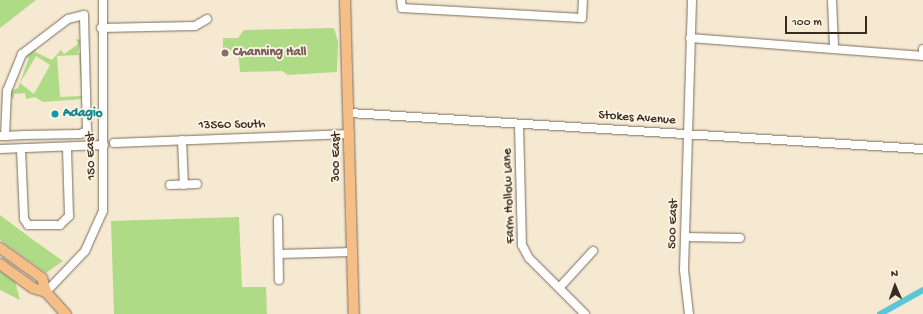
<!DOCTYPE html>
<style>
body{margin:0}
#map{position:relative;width:923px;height:314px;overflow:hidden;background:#f6e9d1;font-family:"Gochi Hand",sans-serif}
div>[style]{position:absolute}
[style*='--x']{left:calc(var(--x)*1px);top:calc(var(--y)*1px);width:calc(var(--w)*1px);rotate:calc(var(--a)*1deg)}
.green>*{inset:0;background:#afda86}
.canal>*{height:6px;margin:-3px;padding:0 3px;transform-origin:3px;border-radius:3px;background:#5bc6d5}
.roads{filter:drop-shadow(0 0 1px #7c6d5d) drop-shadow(0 0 1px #7c6d5d)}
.minor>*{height:8px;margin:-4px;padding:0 4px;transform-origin:4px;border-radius:4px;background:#fff}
.major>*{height:10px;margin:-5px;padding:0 5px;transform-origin:5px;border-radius:5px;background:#f6be87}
.dots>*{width:11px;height:11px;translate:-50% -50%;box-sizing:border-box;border:2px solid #fcf5e5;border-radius:50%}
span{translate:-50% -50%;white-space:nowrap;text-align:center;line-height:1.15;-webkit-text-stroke:3.5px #fcf5e5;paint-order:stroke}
.education-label{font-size:13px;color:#785e54;font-weight:700}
.left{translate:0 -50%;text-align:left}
.culture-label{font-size:13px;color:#0d838f;font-weight:700}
.street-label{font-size:13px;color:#3b2a1e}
.north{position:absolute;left:875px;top:266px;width:40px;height:40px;-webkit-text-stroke:3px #fcf5e5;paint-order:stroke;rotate:358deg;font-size:11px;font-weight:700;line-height:16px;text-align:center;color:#3b2a1e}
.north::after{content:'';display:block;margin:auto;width:14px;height:18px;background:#3b2a1e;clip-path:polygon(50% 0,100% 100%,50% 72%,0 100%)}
.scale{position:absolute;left:785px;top:16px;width:82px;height:18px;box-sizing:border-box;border:2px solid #3b2a1e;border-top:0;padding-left:5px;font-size:12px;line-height:14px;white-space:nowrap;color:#3b2a1e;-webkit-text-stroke:3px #fcf5e5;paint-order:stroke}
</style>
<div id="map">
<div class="green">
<div style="clip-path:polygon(0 0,36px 0,0 28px)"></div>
<div style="clip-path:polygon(334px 28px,338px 42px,337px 72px,288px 75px,282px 71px,240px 72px,238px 50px,223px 51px,223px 38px,238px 38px,244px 30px)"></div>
<div style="clip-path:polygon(evenodd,76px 39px,81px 40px,78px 53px,82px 54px,83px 99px,43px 102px,35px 97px,26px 99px,25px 93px,14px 94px,14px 99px,10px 96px,11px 91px,18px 88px,29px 58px,24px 55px,37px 46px,35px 52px,52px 60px,61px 50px,64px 54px,78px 44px,76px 39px,79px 55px,82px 96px,60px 97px,57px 56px,79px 55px,76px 39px,36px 56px,50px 65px,34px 94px,20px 83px,36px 56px)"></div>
<div style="clip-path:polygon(0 215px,32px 239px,63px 261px,46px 273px,0 240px)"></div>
<div style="clip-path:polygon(239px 217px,242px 287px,266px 287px,267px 314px,114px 314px,111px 221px)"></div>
<div style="clip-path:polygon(0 271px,15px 281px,20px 300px,0 290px)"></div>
</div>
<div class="canal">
<div style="--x:880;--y:314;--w:49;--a:-29.2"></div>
</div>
<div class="roads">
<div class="minor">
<div style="--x:401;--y:0;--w:8;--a:83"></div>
<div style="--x:402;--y:8;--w:180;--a:3.2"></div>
<div style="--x:582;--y:18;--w:18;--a:-87"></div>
<div style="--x:832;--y:0;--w:46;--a:87.5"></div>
<div style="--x:101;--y:28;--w:94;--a:-1.2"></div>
<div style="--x:195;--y:26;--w:14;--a:-30"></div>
<div style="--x:690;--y:38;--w:234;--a:4.4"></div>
<div style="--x:923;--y:56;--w:7;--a:-90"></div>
<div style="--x:350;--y:113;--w:574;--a:3.6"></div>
<div style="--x:519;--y:124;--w:121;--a:88.6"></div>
<div style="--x:522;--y:245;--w:15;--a:62"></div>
<div style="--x:529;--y:258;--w:79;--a:45"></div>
<div style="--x:0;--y:136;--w:5;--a:0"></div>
<div style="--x:5;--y:136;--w:19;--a:-3"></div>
<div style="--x:24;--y:135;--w:56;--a:-1"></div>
<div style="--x:80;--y:134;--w:8;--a:-23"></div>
<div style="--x:87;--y:131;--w:116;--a:-91.5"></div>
<div style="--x:84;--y:15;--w:16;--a:166"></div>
<div style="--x:68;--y:19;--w:58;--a:142.7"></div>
<div style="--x:22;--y:54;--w:40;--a:112"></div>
<div style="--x:7;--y:91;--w:45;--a:92.5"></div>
<div style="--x:182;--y:140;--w:45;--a:87.5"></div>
<div style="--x:114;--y:143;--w:236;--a:-2.2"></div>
<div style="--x:0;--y:149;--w:104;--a:-2.2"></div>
<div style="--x:21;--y:149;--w:70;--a:87.5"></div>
<div style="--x:24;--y:219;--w:7;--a:56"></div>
<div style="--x:28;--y:225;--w:32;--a:0"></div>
<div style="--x:60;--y:225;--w:13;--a:-45"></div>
<div style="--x:69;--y:216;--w:69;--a:-91.7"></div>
<div style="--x:170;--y:185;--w:27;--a:-2"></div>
<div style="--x:278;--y:219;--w:61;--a:89.1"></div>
<div style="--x:685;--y:237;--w:55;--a:1"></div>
<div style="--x:279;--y:254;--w:73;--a:-1.6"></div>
<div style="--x:560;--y:287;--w:49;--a:-47.5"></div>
<div style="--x:46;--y:292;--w:57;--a:-46.4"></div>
<div style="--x:85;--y:251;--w:44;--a:-65.8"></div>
<div style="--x:103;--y:211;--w:211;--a:-90"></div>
<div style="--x:689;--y:314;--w:44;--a:-96.5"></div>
<div style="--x:684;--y:270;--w:270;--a:-88.3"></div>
</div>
<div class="major">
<div style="--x:345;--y:0;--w:314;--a:88.4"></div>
<div style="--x:0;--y:248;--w:52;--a:35.5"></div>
<div style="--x:42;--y:278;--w:15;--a:74"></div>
<div style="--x:46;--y:292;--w:30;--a:48"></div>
<div style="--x:0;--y:264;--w:41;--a:36"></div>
<div style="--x:33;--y:288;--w:14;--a:17"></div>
</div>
</div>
<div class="dots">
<div style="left:225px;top:53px;background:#8d6e63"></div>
<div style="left:55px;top:114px;background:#0f9aa8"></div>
</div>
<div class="education-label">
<span class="left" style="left:233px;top:53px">Channing Hall</span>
</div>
<div class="culture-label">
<span class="left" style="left:63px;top:114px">Adagio</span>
</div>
<div class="street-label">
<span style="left:637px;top:119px;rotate:4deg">Stokes Avenue</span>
<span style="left:232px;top:126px;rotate:-1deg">13560 South</span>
<span style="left:92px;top:156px;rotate:-92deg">150 East</span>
<span style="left:337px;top:157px;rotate:-90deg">300 East</span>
<span style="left:510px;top:196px;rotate:-92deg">Farm Hollow Lane</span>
<span style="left:674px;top:224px;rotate:-88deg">500 East</span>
</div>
<div class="north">N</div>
<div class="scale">100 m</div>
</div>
